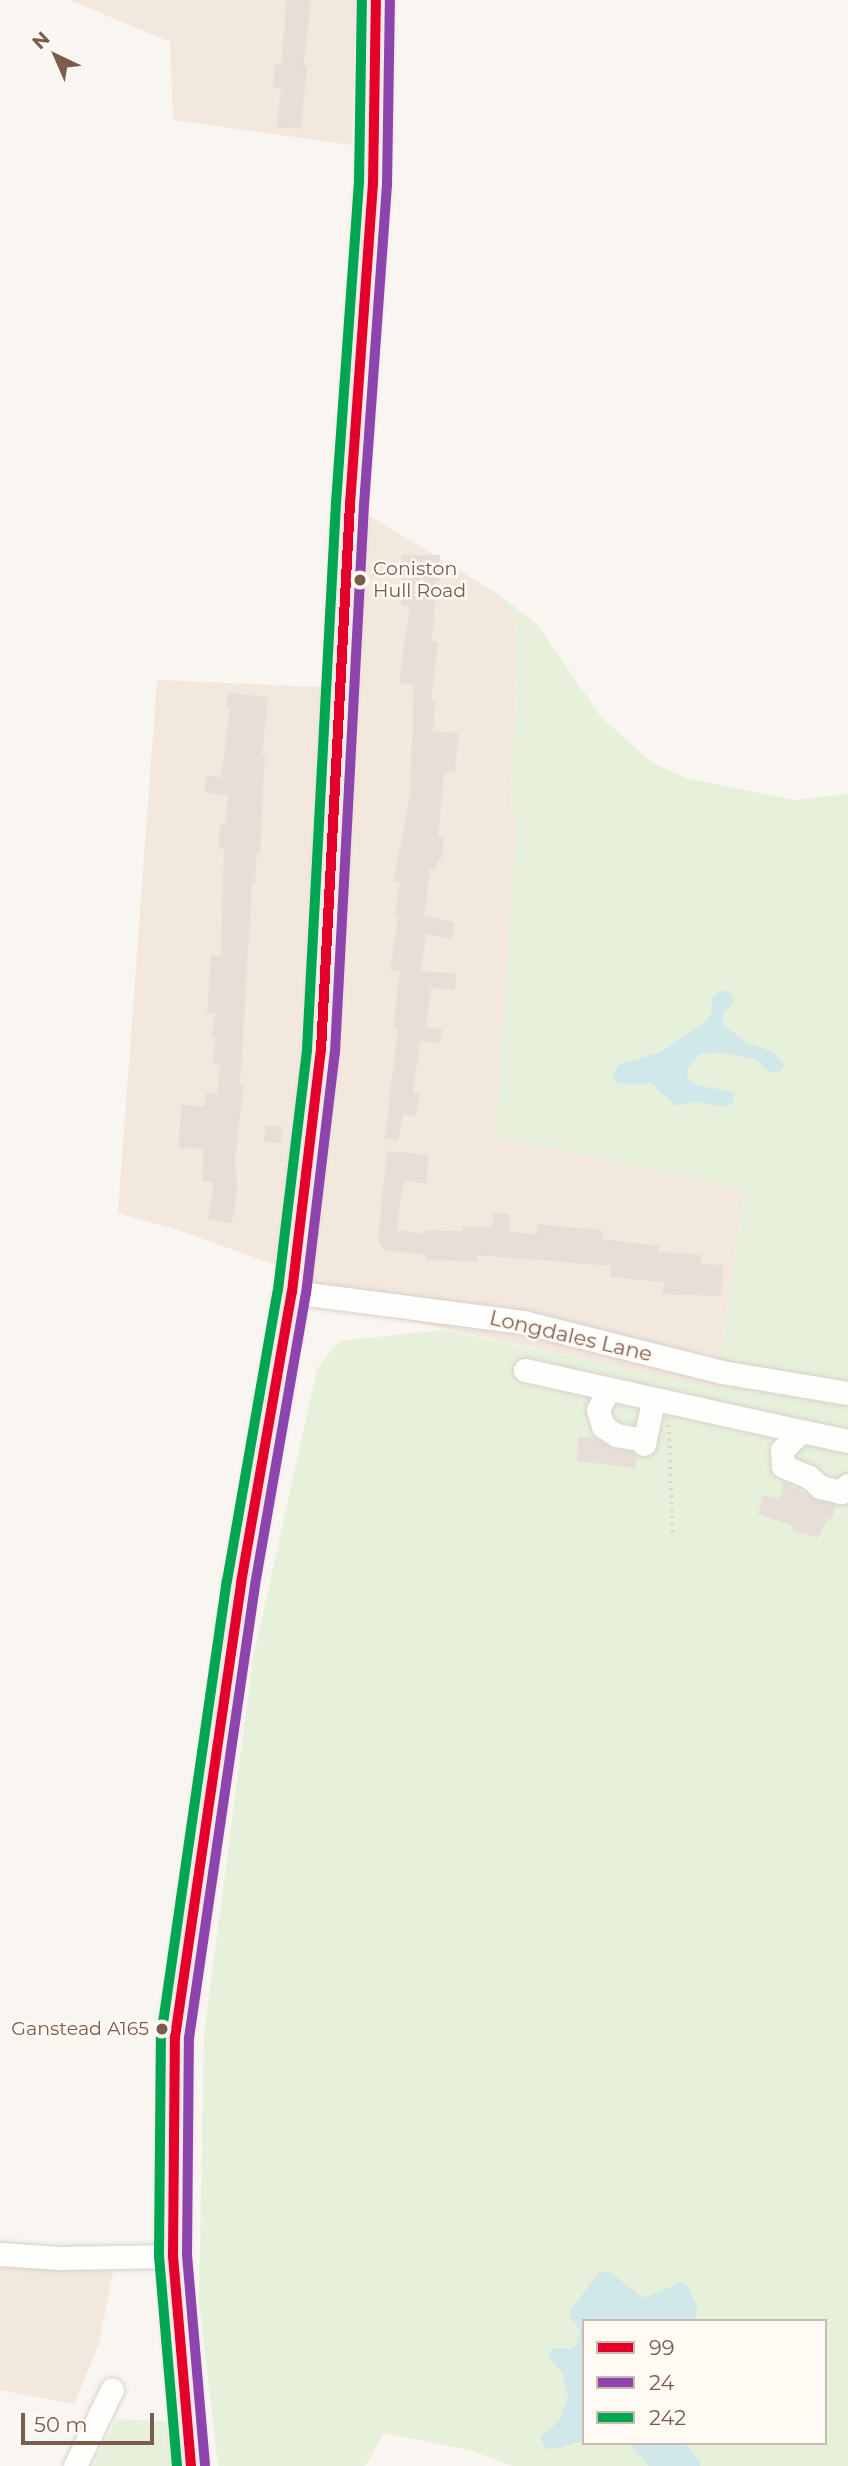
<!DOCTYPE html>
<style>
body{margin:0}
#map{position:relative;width:848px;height:2466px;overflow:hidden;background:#f9f5f0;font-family:Montserrat,sans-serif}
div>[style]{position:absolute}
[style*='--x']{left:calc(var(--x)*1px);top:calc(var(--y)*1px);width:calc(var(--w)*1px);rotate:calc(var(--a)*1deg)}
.residential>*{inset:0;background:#f2e8de}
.green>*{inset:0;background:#e7f0db}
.water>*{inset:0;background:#d0e8ea}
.stream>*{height:5px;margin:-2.5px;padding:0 2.5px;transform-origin:2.5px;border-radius:2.5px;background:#d0e8ea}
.building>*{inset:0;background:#e6ded7}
.path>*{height:3.5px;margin-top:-1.75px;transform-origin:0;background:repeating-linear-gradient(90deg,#dcd5d0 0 2px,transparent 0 7px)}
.roads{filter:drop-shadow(0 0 2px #d7d1cb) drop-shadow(0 0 2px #d7d1cb)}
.minor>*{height:23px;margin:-11.5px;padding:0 11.5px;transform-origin:11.5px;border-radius:11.5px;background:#fefefd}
.highway>*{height:32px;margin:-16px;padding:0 16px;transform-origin:16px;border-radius:16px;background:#f2eae7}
.bus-1>*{height:10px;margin:-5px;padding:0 5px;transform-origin:5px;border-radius:5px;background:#e4002b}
.bus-2>*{height:10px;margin:-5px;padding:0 5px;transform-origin:5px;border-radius:5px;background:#8e44ad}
.bus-3>*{height:10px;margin:-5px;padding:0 5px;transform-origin:5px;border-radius:5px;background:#00a651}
.dots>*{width:19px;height:19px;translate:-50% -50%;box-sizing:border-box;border:4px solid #fffaf3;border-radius:50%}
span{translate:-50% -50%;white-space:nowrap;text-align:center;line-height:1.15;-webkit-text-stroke:5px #fffaf3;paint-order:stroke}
.bus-label{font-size:19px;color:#7a5c4d}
.left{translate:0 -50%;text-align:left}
.right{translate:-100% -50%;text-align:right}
.street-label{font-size:21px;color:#7a5c4d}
.legend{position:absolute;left:582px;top:2319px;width:245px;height:126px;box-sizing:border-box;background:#fffaf3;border:2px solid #cabbb1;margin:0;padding:9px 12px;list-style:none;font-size:21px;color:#7a5c4d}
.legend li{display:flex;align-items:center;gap:14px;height:35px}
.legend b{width:35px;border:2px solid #cabbb1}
.north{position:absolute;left:21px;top:21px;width:70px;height:70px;-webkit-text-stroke:5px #fffaf3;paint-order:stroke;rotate:316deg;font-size:19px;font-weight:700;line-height:28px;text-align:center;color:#7a5c4d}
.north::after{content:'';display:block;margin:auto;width:24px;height:32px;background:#7a5c4d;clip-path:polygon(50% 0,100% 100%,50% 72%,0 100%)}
.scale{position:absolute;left:21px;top:2413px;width:133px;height:32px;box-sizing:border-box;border:4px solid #7a5c4d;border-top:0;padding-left:9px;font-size:21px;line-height:24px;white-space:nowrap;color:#7a5c4d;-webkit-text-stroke:5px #fffaf3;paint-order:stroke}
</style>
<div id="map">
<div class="residential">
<div style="clip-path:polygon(70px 0,356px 0,352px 145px,173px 120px,170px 42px)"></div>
<div style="clip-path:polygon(337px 496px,496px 593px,514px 616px,518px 656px,510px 808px,517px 813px,745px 1189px,720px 1357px,721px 1389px,281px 1293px,287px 1269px,181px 1231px,118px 1213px,157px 680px,321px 687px)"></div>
<div style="clip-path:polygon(0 2264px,114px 2268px,99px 2343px,74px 2404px,0 2390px)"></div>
</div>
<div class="green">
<div style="clip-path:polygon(evenodd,496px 593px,537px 624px,601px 717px,651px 762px,686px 778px,794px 800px,848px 794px,848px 2466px,513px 2466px,469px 2450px,384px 2433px,365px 2466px,218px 2466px,199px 2301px,204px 2035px,253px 1659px,317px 1369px,339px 1341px,444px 1330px,721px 1388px,720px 1357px,745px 1189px,496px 1137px,517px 814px,510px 808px,518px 656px,514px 616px,496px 593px,584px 2321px,825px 2321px,825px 2443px,584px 2443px,584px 2321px)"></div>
<div style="clip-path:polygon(117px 2419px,167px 2422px,173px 2466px,93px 2466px)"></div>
</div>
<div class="water">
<div style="clip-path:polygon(721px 990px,731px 993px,734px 1001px,724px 1013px,722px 1024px,749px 1044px,773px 1052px,785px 1064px,780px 1073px,770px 1072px,755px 1059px,720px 1053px,700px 1054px,687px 1069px,688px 1079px,697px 1085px,733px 1092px,734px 1101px,726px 1107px,696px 1102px,676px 1106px,651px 1083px,630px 1085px,616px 1082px,613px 1078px,618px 1065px,661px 1052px,704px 1023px,711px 1015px,712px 998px)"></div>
<div style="clip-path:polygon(604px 2271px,610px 2272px,643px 2298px,682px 2282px,687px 2285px,697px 2306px,696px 2321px,584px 2321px,584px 2440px,560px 2448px,545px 2449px,540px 2437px,559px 2421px,568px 2398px,563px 2374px,549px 2357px,551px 2349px,571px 2349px,579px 2341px,580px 2330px,570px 2317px,570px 2310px,599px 2273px)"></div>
<div style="clip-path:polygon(630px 2443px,684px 2443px,700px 2461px,700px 2466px,648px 2466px)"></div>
</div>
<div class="stream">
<div style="--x:352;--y:257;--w:110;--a:-87.4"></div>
</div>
<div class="building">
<div style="clip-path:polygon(287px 0,311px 0,303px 66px,307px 66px,301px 129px,277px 127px,281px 88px,273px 87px,275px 63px,281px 64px)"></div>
<div style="clip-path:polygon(401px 555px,440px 555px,440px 581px,436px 581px,432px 641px,438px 642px,431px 700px,435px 700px,433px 731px,458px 733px,455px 773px,444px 772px,438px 836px,444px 837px,441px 860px,438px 860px,436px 869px,430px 869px,424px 916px,455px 922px,452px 939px,426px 934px,421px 971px,456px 974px,455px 990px,431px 988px,426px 1027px,442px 1029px,440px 1043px,420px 1041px,413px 1093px,419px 1094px,416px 1116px,403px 1114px,398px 1140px,385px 1138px,398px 1029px,393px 1029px,400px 971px,390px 970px,398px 917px,395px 917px,400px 882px,394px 881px,410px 795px,414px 685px,399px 683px,410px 606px,401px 606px)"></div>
<div style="clip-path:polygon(228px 693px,268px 697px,262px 755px,265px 755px,260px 851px,257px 851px,255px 883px,252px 883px,240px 1085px,243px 1086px,235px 1159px,237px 1191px,232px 1223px,208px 1220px,214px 1182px,202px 1181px,204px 1149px,179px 1148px,181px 1105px,205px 1106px,206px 1093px,217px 1094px,220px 1065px,213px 1064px,216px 1037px,212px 1037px,215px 1014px,207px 1013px,211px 955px,221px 956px,224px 849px,219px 849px,220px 824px,225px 824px,228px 796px,204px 792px,207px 775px,221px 778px,230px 707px,226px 707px)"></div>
<div style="clip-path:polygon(265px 1126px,282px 1126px,281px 1143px,264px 1142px)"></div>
<div style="clip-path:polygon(387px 1151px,429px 1155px,426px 1183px,403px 1181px,397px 1230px,426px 1234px,426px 1230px,463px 1231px,463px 1226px,493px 1227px,494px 1213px,510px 1214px,509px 1232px,537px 1234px,537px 1224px,602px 1230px,602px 1239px,659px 1246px,658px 1252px,701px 1255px,701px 1264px,723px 1265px,721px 1296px,663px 1294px,664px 1282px,610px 1277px,611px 1266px,477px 1255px,477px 1262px,426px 1260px,426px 1255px,383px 1250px,378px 1239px)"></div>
<div style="clip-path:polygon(578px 1437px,596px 1438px,613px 1449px,633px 1452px,637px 1455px,636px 1468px,577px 1461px)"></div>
<div style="clip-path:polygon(784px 1482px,816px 1500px,836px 1505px,832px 1519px,828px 1518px,818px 1538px,793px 1531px,794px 1526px,758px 1514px,763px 1495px,780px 1499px)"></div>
</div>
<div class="path">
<div style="--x:669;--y:1425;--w:112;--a:88"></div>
</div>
<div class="roads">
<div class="minor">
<div style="--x:292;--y:1292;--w:233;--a:7.4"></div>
<div style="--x:523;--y:1322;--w:205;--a:14.1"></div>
<div style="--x:722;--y:1372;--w:128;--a:9.5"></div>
<div style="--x:525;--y:1370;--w:283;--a:12.5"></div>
<div style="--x:608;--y:1390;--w:22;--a:117"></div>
<div style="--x:598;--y:1410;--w:17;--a:73"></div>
<div style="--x:603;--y:1426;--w:16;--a:35"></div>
<div style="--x:616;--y:1435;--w:29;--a:10"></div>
<div style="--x:848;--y:1441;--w:48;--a:-168"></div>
<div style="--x:801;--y:1431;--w:27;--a:135"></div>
<div style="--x:782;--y:1450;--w:16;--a:86"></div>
<div style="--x:783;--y:1466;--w:28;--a:23"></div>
<div style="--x:809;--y:1477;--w:15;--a:42"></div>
<div style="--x:820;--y:1487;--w:22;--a:13"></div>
<div style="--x:841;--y:1492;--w:10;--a:-45"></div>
<div style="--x:644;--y:1444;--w:44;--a:-78.2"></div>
<div style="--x:0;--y:2254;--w:59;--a:3.9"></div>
<div style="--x:59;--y:2258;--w:114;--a:-1"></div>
<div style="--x:75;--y:2466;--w:85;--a:-64.3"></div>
</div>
<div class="highway">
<div style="--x:191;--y:2466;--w:211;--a:-94.9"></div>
<div style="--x:173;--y:2256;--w:219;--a:-89.5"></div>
<div style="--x:175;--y:2037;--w:459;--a:-81.7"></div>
<div style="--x:241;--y:1583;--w:295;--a:-80.1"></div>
<div style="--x:292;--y:1292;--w:244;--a:-83.2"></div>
<div style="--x:321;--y:1050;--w:547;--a:-86.96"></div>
<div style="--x:350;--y:504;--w:321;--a:-85.9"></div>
<div style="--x:373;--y:184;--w:184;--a:-89.1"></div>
</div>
</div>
<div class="bus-1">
<div style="--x:191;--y:2466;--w:211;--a:-94.9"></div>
<div style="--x:173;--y:2256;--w:219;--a:-89.5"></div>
<div style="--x:175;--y:2037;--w:459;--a:-81.7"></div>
<div style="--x:241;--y:1583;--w:295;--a:-80.1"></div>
<div style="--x:292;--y:1292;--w:244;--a:-83.2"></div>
<div style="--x:321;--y:1050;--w:547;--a:-86.96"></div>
<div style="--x:350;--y:504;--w:321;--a:-85.9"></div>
<div style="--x:373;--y:184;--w:184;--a:-89.1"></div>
</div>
<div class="bus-2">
<div style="--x:205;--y:2465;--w:211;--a:-94.9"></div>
<div style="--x:187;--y:2255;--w:217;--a:-89.5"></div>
<div style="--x:189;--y:2038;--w:458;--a:-81.7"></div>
<div style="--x:255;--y:1585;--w:295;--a:-80.1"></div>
<div style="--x:306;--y:1294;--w:244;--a:-83.2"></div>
<div style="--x:335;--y:1052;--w:548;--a:-86.97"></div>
<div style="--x:364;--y:505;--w:321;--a:-85.9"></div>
<div style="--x:387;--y:185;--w:185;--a:-89.1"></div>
</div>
<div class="bus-3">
<div style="--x:177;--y:2466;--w:211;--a:-94.9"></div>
<div style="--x:159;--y:2256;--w:219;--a:-89.5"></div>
<div style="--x:161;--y:2037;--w:461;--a:-81.8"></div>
<div style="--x:227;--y:1581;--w:295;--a:-80.1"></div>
<div style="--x:278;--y:1290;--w:243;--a:-83.1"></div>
<div style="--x:307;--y:1049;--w:547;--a:-86.96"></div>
<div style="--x:336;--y:503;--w:321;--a:-85.9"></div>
<div style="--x:359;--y:183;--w:183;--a:-89.1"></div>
</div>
<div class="dots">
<div style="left:360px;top:580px;background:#7a5c4d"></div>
<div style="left:162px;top:2029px;background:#7a5c4d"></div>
</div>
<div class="bus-label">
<span class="left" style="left:373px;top:580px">Coniston<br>Hull Road</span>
<span class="right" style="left:149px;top:2029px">Ganstead A165</span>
</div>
<div class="street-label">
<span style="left:571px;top:1336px;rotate:13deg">Longdales Lane</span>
</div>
<ul class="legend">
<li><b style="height:9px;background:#e4002b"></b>99</li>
<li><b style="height:9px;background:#8e44ad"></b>24</li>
<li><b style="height:9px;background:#00a651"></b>242</li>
</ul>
<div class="north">N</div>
<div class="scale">50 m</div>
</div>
